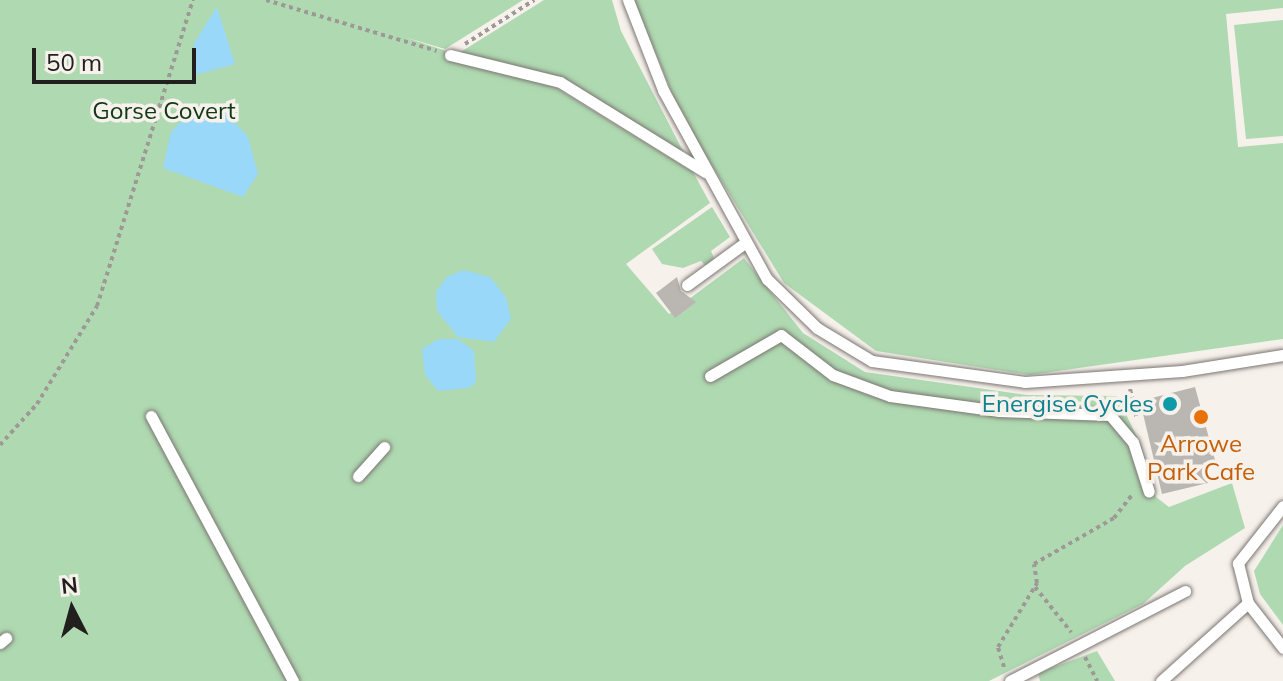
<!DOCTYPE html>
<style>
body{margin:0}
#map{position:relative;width:1283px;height:681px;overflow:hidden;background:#f7f1ec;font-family:Mulish,sans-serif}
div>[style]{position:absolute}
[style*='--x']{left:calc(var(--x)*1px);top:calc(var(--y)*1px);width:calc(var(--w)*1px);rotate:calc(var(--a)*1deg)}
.green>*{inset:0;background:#afd9b1}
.water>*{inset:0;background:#9ad8f9}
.building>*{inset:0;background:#bab6b1}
.path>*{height:4px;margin-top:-2px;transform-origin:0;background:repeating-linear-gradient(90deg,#9e9996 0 4px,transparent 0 8px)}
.roads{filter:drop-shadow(0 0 2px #7b7672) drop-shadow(0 0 2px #7b7672)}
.service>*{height:11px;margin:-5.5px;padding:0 5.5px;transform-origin:5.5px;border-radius:5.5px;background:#fff}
.dots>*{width:22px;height:22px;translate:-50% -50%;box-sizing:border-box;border:4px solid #f7f1ec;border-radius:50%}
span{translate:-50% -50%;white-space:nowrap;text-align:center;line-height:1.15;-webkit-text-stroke:7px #f7f1ec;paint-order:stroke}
.park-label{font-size:24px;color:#0f3915}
.culture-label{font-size:24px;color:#0d838f}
.right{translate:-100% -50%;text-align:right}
.food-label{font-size:24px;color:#c56008}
.north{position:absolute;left:32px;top:569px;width:80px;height:80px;-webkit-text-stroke:6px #f7f1ec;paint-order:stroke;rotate:354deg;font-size:22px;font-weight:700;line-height:32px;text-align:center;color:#22201f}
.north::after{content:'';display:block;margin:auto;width:28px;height:36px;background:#22201f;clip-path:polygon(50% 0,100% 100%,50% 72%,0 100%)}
.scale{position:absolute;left:32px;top:48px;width:164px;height:36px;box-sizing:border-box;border:4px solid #22201f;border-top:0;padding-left:10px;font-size:24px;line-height:28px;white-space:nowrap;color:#22201f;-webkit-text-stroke:6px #f7f1ec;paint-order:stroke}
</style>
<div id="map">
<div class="green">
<div style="clip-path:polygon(0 0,523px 0,445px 49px,404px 37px,555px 87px,693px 172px,710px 203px,626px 264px,669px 314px,744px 258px,803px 333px,865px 372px,1027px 395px,1117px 396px,1141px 445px,1156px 497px,1169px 507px,1232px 483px,1245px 528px,1185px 566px,1143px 604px,989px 681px,0 681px)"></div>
<div style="clip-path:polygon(544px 0,612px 0,621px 31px,685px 155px,561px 80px,459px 53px)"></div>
<div style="clip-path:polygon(634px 0,1283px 0,1283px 8px,1226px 14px,1238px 147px,1283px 143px,1283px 339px,1030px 375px,876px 351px,784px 283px,681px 115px)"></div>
<div style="clip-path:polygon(1283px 20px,1283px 136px,1246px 139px,1234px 25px)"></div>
<div style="clip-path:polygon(712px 207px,730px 237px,711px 251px,714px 258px,706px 266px,701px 261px,683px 268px,662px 264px,652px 249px)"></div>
<div style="clip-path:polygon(1283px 525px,1283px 625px,1260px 594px,1254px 571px)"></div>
<div style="clip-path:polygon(1097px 651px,1115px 681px,1040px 681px,1038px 673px)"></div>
</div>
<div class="water">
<div style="clip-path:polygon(217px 7px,235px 64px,192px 76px,194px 43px)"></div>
<div style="clip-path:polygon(218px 104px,248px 137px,258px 174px,243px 197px,163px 168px,171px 132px,190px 112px)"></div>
<div style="clip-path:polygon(463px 270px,490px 277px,506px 297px,511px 319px,494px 342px,458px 337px,437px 311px,436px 292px,447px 277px)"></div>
<div style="clip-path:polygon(439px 339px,458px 339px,474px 351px,476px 382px,469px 388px,438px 391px,425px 375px,422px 349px)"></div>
</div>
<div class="building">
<div style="clip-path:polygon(677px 277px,681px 291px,696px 302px,675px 318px,656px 293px)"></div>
<div style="clip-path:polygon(1195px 387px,1215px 460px,1203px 463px,1208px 483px,1162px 494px,1140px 401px)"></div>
</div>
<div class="path">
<div style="--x:266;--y:0;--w:178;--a:16.6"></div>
<div style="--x:465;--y:44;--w:82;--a:-32.5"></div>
<div style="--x:1130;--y:389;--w:31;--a:77"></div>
<div style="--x:0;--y:445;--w:55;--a:-47.9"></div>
<div style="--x:37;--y:404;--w:115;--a:-58.5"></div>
<div style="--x:97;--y:306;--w:321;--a:-72.6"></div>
<div style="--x:1035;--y:587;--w:58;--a:51.3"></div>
<div style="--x:1085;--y:657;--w:27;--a:63"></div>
<div style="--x:1004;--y:667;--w:21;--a:-107"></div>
<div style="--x:998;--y:647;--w:75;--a:-58.6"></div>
<div style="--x:1037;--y:583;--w:19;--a:-99"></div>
<div style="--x:1034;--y:564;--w:92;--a:-29.9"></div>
<div style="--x:1114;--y:518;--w:31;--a:-52"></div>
</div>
<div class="roads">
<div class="service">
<div style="--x:628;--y:0;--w:97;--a:68.7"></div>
<div style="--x:663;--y:90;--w:216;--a:61.2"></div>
<div style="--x:767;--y:279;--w:70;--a:44.4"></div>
<div style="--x:817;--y:328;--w:64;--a:31"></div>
<div style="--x:872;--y:361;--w:154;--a:7.8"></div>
<div style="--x:1025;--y:382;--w:157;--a:-4"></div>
<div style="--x:1182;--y:371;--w:102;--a:-9"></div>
<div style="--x:450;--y:55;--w:113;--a:13.8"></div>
<div style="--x:560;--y:82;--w:171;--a:31.8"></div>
<div style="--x:687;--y:285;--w:73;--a:-36.1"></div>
<div style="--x:710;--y:376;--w:82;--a:-30"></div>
<div style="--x:781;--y:335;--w:66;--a:37.6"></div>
<div style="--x:833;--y:375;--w:61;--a:20.2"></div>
<div style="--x:890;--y:396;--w:110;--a:7.8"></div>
<div style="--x:999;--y:411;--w:111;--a:2.1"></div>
<div style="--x:1110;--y:415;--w:35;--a:50"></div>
<div style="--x:1133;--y:442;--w:52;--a:72.3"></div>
<div style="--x:151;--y:416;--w:301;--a:61.8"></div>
<div style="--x:358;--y:476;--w:39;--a:-48"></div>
<div style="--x:1283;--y:506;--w:73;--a:128.3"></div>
<div style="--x:1238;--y:563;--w:41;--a:76"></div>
<div style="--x:1248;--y:603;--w:57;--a:52.1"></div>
<div style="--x:0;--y:643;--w:8;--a:-40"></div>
<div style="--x:1010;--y:681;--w:197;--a:-27.2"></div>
<div style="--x:1161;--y:681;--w:117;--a:-41.9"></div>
</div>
</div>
<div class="dots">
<div style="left:1170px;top:404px;background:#0f9aa8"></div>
<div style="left:1201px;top:417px;background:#e8710a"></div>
</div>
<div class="park-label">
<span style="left:164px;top:111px">Gorse Covert</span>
</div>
<div class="culture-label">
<span class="right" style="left:1154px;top:404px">Energise Cycles</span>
</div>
<div class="food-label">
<span style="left:1201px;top:458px">Arrowe<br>Park Cafe</span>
</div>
<div class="north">N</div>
<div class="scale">50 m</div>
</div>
